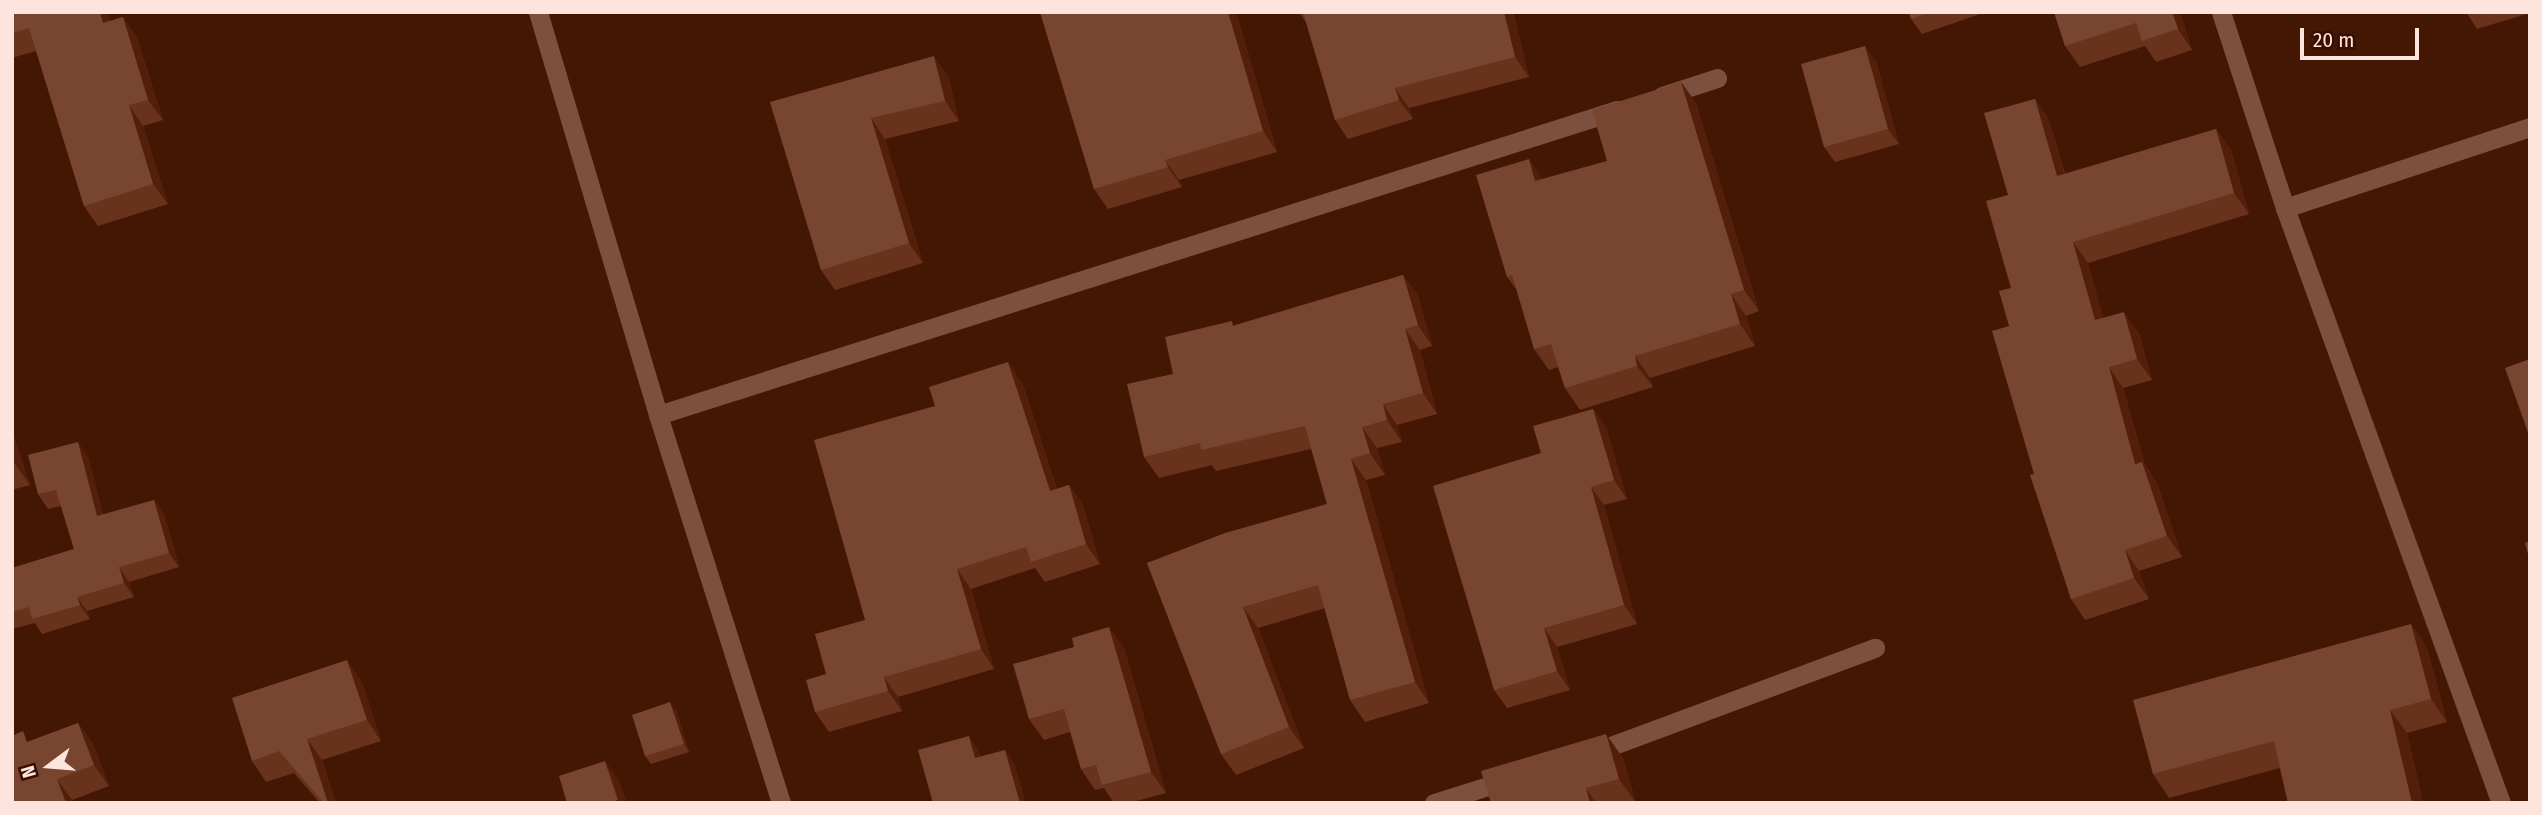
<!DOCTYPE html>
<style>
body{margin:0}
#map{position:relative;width:2542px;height:815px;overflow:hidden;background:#441705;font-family:"Fira Sans Condensed",sans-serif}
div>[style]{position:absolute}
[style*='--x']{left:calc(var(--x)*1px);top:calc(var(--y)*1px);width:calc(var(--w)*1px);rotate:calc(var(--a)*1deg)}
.minor>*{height:19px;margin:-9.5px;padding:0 9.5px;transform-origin:9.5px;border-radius:9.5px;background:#7d4f3e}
.wall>*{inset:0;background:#68321c}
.shaded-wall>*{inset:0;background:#531f0a}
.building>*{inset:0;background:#784530}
span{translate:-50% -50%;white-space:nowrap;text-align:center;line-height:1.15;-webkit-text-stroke:5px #390d00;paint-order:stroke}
.frame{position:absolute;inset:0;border:14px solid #fde5dd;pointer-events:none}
.north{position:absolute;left:14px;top:731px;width:70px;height:70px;-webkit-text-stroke:5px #390d00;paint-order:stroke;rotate:254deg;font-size:19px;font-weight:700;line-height:28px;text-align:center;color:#fde5dd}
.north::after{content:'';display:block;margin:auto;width:24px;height:32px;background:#fde5dd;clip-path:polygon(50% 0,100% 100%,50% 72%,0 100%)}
.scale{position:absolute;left:2300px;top:28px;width:119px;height:32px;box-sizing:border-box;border:4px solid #fde5dd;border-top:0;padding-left:9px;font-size:21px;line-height:24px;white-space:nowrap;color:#fde5dd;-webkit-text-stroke:5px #390d00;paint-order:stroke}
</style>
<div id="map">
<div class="minor">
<div style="--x:538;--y:12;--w:420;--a:73.4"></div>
<div style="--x:658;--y:415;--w:407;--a:72.4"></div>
<div style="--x:2221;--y:12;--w:206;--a:71.9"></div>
<div style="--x:2285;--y:208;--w:633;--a:70.05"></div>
<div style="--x:1662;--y:96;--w:58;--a:-18.1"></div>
<div style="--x:2285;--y:208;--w:258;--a:-18.3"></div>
<div style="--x:658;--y:415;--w:1006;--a:-17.64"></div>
<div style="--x:1592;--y:753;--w:302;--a:-20.4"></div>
<div style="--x:1434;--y:803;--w:80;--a:-17.5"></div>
</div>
<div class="wall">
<div style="clip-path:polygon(12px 12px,110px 21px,123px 17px,137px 38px,163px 120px,143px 126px,168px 204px,98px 226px,84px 206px,36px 51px,12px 58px)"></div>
<div style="clip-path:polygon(1040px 12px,1236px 12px,1277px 152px,1179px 180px,1182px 187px,1108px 209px,1094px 189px)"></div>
<div style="clip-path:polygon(1299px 12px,1513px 12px,1529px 77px,1409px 108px,1413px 119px,1348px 139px,1335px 120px,1306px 22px)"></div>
<div style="clip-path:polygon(1909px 12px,1986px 12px,1922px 34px,1911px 19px)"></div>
<div style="clip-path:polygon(2054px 12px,2180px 12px,2192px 50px,2156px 62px,2145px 46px,2080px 67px,2065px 46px)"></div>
<div style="clip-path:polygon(2466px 12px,2530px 12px,2530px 13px,2477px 29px)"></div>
<div style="clip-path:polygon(1876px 61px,1899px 144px,1835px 162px,1824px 147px)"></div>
<div style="clip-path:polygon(948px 76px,959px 121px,885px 139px,923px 263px,835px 290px,821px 270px,770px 102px)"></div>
<div style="clip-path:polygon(1681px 82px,1696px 103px,1759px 311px,1746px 316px,1755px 346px,1650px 378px,1653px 387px,1580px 410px,1565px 388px,1558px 367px,1549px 370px,1534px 349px,1517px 290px,1507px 277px,1543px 179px,1607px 161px)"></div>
<div style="clip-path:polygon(2035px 99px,2049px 120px,2065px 174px,2216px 129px,2231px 150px,2249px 214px,2088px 263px,2103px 318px,2139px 333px,2152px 380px,2123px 388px,2145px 465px,2157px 483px,2182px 557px,2139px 571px,2149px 599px,2085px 620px,2071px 599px,2034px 474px,2009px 326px,2011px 288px,2008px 195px)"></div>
<div style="clip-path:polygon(1403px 275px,1418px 296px,1432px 346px,1420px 350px,1437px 414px,1397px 425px,1402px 442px,1377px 448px,1385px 475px,1366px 480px,1429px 703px,1365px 722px,1350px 700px,1325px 608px,1258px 628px,1304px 748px,1236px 775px,1221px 754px,1147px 563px,1327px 504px,1311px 449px,1216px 471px,1212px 465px,1159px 478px,1144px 457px,1173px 374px,1235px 325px)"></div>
<div style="clip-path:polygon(1022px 382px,1057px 489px,1069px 485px,1083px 505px,1100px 564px,1045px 582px,1035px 568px,971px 589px,994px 669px,898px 697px,902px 711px,829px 732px,815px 712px,826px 674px,865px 620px)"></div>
<div style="clip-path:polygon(1593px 409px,1606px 427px,1627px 499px,1604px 505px,1637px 624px,1557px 647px,1570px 690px,1507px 708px,1494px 690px,1541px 453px)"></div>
<div style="clip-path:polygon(12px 431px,30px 485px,12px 490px)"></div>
<div style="clip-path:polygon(88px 457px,103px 515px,154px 500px,164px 514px,179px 567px,129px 582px,134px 597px,87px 611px,90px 619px,42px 634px,35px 623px,12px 629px,12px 568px,74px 549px,61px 506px,48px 509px,38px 494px)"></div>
<div style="clip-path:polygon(2411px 624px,2427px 648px,2447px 722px,2407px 733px,2423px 803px,2288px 803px,2280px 768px,2169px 798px,2153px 774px)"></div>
<div style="clip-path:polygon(1124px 648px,1166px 793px,1129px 803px,1114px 803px,1104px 788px,1095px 790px,1081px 769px,1070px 732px,1044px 740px,1029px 719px)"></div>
<div style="clip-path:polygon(362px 682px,381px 741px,322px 760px,336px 803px,320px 803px,294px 773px,266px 782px,252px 761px)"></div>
<div style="clip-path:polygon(676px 710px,689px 752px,651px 764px,645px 756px)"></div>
<div style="clip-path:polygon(78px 723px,93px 744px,109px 786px,72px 800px,73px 803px,12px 803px,30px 741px)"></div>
<div style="clip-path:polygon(1623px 758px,1636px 803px,1491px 803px)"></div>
</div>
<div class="shaded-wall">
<div style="clip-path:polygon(100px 12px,108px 12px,117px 44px,103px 23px)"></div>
<div style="clip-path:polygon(1228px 12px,1236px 12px,1277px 152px,1263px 131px)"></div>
<div style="clip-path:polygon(1504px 12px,1513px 12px,1529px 77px,1515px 57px)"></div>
<div style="clip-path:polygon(2172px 12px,2180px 12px,2192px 50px,2178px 29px)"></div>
<div style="clip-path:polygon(123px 17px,137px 38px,163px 120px,148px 100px)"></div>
<div style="clip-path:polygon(1865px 46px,1876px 61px,1899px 144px,1888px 129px)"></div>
<div style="clip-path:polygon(934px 56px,948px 76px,959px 121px,945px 101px)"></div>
<div style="clip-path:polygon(1681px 82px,1696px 103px,1759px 311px,1744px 290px)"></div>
<div style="clip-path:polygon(1395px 88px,1409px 108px,1413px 119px,1399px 100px)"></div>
<div style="clip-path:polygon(2035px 99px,2049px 120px,2071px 197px,2057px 176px)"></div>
<div style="clip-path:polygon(129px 105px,143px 126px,168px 204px,153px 184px)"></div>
<div style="clip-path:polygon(871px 118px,885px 139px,923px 263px,909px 243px)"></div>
<div style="clip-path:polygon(2216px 129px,2231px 150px,2249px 214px,2234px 193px)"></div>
<div style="clip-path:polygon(1529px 159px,1544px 181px,1535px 181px)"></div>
<div style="clip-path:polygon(1165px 160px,1179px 180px,1182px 187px,1168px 167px)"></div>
<div style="clip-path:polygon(2073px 242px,2088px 263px,2110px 341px,2095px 320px)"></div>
<div style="clip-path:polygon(1403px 275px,1418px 296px,1432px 346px,1418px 325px)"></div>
<div style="clip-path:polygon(1731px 294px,1746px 316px,1755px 346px,1740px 324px)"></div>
<div style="clip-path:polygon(2124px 312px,2139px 333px,2152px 380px,2137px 359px)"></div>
<div style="clip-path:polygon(1405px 329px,1420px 350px,1437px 414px,1423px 393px)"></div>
<div style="clip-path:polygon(1635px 356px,1650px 378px,1653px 387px,1637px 366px)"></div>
<div style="clip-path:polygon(1008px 362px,1022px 382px,1064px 511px,1050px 491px)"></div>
<div style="clip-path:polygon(2109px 367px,2123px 388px,2145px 465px,2157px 483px,2182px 557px,2167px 536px,2135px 464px)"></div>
<div style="clip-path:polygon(1383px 404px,1397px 425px,1402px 442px,1387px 420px)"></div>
<div style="clip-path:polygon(1593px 409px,1606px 427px,1627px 499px,1614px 480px)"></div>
<div style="clip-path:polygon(1362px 427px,1377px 448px,1385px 475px,1370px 453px)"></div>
<div style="clip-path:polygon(12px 431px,30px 485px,15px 464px,12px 456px)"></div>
<div style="clip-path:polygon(78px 442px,88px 457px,107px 531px,97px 516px)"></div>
<div style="clip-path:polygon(1351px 459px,1366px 480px,1429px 703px,1415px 682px)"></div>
<div style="clip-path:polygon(1069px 485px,1083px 505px,1100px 564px,1086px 544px)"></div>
<div style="clip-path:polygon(1591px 487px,1604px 505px,1637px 624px,1624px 605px)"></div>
<div style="clip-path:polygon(154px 500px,164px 514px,179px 567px,169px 553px)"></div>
<div style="clip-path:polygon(2125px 550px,2139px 571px,2149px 599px,2134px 578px)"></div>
<div style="clip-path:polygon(119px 567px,129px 582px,134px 597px,124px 583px)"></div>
<div style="clip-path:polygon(957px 569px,971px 589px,994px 669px,981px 649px)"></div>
<div style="clip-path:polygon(77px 597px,87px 611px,90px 619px,80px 605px)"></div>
<div style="clip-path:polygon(1243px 607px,1258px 628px,1304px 748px,1289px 727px)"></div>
<div style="clip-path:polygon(2411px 624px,2427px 648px,2447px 722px,2431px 699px)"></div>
<div style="clip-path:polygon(1109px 627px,1124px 648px,1166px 793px,1151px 772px)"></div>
<div style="clip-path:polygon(1544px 628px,1557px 647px,1570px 690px,1557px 671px)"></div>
<div style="clip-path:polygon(347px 660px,362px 682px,381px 741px,367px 720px)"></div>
<div style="clip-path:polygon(884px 677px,898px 697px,902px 711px,888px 691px)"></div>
<div style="clip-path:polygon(670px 702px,676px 710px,689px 752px,684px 744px)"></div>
<div style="clip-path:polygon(2390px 710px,2407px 733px,2423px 803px,2412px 803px)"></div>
<div style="clip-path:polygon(78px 723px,93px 744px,109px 786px,94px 765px)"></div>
<div style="clip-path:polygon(1606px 734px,1623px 758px,1636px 803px,1619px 779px)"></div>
<div style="clip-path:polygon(969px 736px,979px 751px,986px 773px,975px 758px)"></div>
<div style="clip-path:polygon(307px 739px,322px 760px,336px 803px,328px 803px)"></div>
<div style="clip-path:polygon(1005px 750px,1015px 765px,1026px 803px,1020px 803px)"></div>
<div style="clip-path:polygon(605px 761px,620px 782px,627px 803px,620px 803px,618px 800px)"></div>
<div style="clip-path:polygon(57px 779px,72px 800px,73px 803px,66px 803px)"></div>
<div style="clip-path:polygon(1586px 788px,1596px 803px,1590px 803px)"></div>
</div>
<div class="building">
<div style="clip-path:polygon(12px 12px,100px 12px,103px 23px,123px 17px,148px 100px,129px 105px,153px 184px,84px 206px,29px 28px,12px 33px)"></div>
<div style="clip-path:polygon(1040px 12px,1228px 12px,1263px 131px,1165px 160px,1168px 167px,1094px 189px)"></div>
<div style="clip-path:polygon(1303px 12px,1504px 12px,1515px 57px,1395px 88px,1399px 100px,1335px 120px)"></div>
<div style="clip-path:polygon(1909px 12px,1931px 12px,1911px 19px)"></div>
<div style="clip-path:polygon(2054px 12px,2172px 12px,2178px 29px,2142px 41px,2136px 23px,2065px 46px)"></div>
<div style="clip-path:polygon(1865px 46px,1888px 129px,1824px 147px,1801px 64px)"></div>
<div style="clip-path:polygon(934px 56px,945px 101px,871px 118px,909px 243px,821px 270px,770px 102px)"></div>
<div style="clip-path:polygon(1681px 82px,1744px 290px,1731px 294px,1740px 324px,1635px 356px,1637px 366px,1565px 388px,1551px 344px,1534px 349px,1512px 275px,1507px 277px,1476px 175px,1529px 159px,1535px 181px,1607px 161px,1592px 110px)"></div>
<div style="clip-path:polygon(2035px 99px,2057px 176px,2216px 129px,2234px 193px,2073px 242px,2095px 320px,2124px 312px,2137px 359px,2109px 367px,2135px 464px,2142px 462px,2167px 536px,2125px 550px,2134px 578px,2071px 599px,2030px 475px,2034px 474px,1992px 331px,2009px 326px,1999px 291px,2011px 288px,1986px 201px,2008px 195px,1984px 113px)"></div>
<div style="clip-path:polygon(1403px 275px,1418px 325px,1405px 329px,1423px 393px,1383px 404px,1387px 420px,1362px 427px,1370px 453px,1351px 459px,1415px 682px,1350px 700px,1318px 585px,1243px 607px,1289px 727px,1221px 754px,1147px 563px,1225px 533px,1327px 504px,1305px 426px,1201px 450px,1200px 443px,1144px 457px,1127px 384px,1173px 374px,1165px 337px,1232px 321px,1233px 326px)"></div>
<div style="clip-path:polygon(2530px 359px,2530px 438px,2505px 368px)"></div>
<div style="clip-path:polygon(1008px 362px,1050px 491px,1069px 485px,1086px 544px,1031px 562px,1026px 547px,957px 569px,981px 649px,884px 677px,888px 691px,815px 712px,806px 680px,826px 674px,815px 634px,865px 620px,814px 440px,935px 406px,929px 387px)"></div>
<div style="clip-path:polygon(1593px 409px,1614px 480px,1591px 487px,1624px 605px,1544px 628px,1557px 671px,1494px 690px,1433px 486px,1541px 453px,1533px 426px)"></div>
<div style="clip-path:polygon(78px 442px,97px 516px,154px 500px,169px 553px,119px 567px,124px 583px,77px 597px,80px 605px,32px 619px,29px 607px,12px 612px,12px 568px,74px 549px,56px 490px,38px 494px,28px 455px)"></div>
<div style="clip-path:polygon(2530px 541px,2530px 561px,2525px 543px)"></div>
<div style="clip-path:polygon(2411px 624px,2431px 699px,2390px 710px,2412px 803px,2288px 803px,2274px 741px,2153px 774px,2133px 700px)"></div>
<div style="clip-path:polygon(1109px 627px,1151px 772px,1102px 785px,1096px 765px,1081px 769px,1064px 709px,1029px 719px,1013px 664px,1074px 647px,1072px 638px)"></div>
<div style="clip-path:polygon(347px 660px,367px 720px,307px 739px,328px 803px,324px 803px,279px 751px,252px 761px,232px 698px)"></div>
<div style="clip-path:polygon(670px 702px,684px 744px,645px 756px,632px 715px)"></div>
<div style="clip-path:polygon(78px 723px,94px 765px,57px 779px,66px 803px,12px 803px,12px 736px,23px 731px,27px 742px)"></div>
<div style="clip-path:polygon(1606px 734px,1619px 779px,1586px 788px,1590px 803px,1491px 803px,1481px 771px)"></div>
<div style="clip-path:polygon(969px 736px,975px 758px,1005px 750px,1020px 803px,933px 803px,918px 750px)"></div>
<div style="clip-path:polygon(605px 761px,618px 800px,610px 803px,567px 803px,559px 776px)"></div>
</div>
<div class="frame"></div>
<div class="north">N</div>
<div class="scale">20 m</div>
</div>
